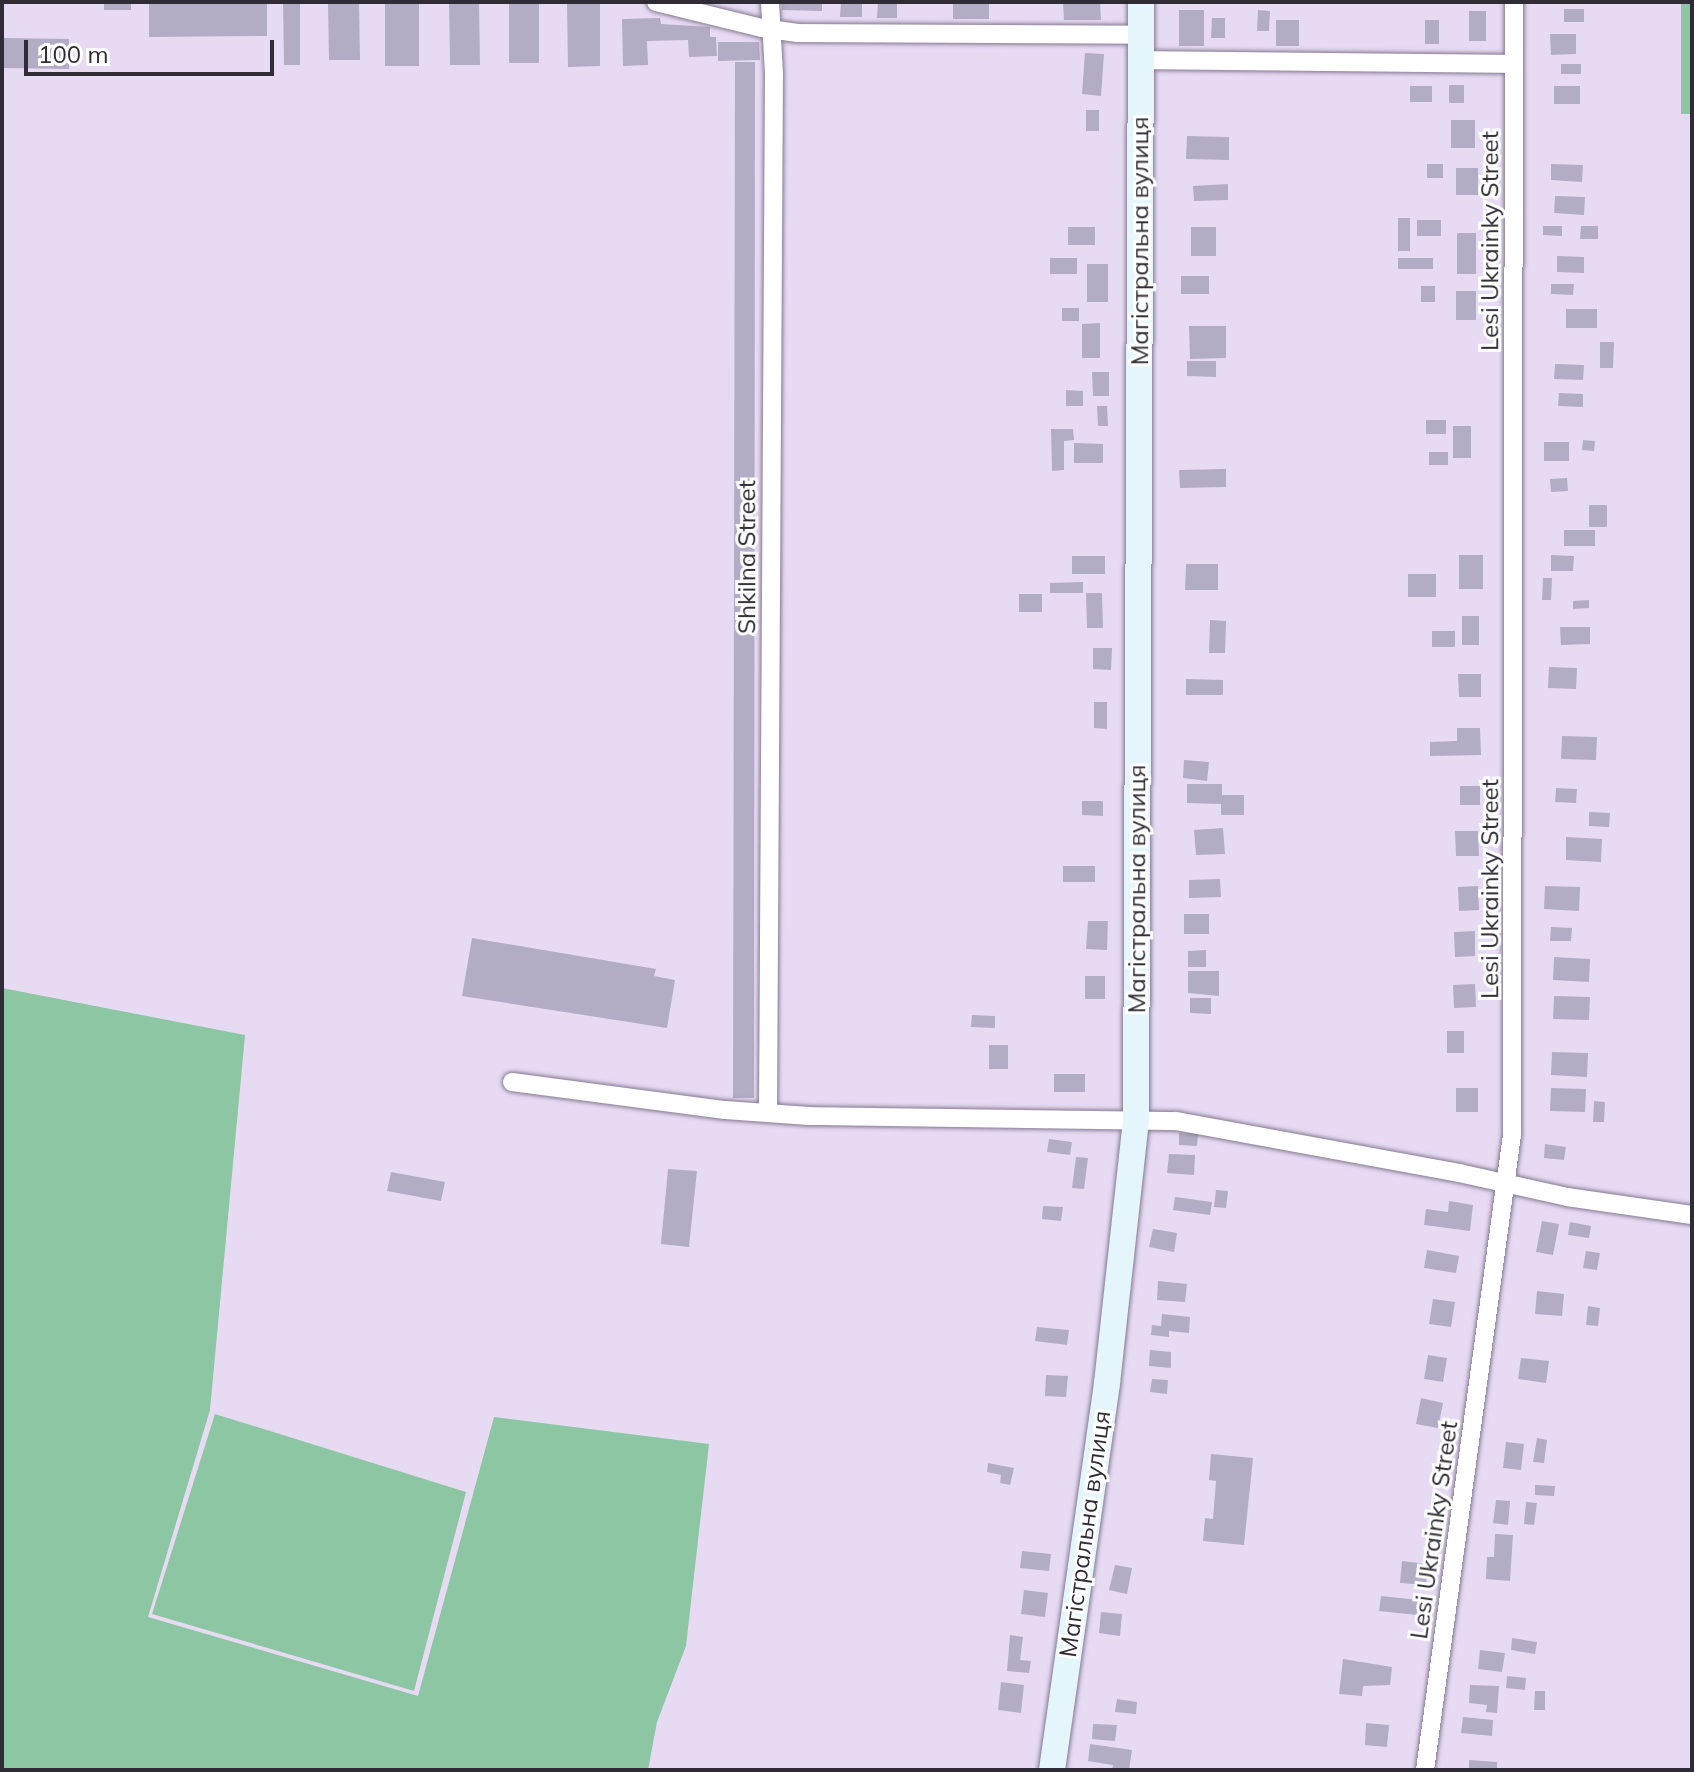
<!DOCTYPE html>
<meta charset="utf-8">
<style>
body{margin:0}
#map{position:relative;width:1694px;height:1772px;overflow:hidden;background:#e7dbf4;font-family:Mulish,sans-serif}
div>[style]{position:absolute}
[style*='--x']{left:calc(var(--x)*1px);top:calc(var(--y)*1px);width:calc(var(--w)*1px);rotate:calc(var(--a)*1deg)}
.green>*{inset:0;background:#8dc6a3}
.building>*{inset:0;background:#b3acc5}
.roads{filter:drop-shadow(0 0 2px #847990) drop-shadow(0 0 2px #847990)}
.street>*{height:18px;margin:-9px;padding:0 9px;transform-origin:9px;border-radius:9px;background:#fff}
.secondary>*{height:26px;margin:-13px;padding:0 13px;transform-origin:13px;border-radius:13px;background:#e4f6fb}
span{translate:-50% -50%;white-space:nowrap;text-align:center;line-height:1.15;-webkit-text-stroke:6px #fff;paint-order:stroke}
.street-label{font-size:24px;color:#302c35}
.frame{position:absolute;inset:0;border:4px solid #302c35;pointer-events:none}
.scale{position:absolute;left:24px;top:40px;width:250px;height:36px;box-sizing:border-box;border:4px solid #302c35;border-top:0;padding-left:10px;font-size:24px;line-height:28px;white-space:nowrap;color:#302c35;-webkit-text-stroke:6px #fff;paint-order:stroke}
</style>
<div id="map">
<div class="green">
<div style="clip-path:polygon(1681px 2px,1692px 2px,1692px 114px,1681px 114px)"></div>
<div style="clip-path:polygon(2px 988px,245px 1035px,210px 1410px,148px 1617px,418px 1696px,494px 1417px,709px 1444px,686px 1646px,657px 1722px,648px 1770px,2px 1770px)"></div>
<div style="clip-path:polygon(215px 1414px,466px 1492px,414px 1691px,152px 1614px)"></div>
</div>
<div class="building">
<div style="clip-path:polygon(104px 2px,131px 2px,131px 10px,104px 10px)"></div>
<div style="clip-path:polygon(149px 2px,267px 2px,267px 36px,149px 37px)"></div>
<div style="clip-path:polygon(283px 2px,300px 2px,300px 65px,284px 65px)"></div>
<div style="clip-path:polygon(328px 2px,359px 2px,360px 60px,329px 60px)"></div>
<div style="clip-path:polygon(385px 2px,419px 2px,419px 66px,385px 66px)"></div>
<div style="clip-path:polygon(449px 2px,479px 2px,480px 65px,450px 65px)"></div>
<div style="clip-path:polygon(509px 2px,539px 2px,539px 63px,509px 63px)"></div>
<div style="clip-path:polygon(567px 2px,600px 2px,600px 66px,568px 67px)"></div>
<div style="clip-path:polygon(782px 2px,822px 2px,822px 11px,782px 10px)"></div>
<div style="clip-path:polygon(841px 2px,862px 2px,862px 17px,840px 17px)"></div>
<div style="clip-path:polygon(878px 2px,897px 2px,897px 18px,877px 18px)"></div>
<div style="clip-path:polygon(953px 2px,989px 2px,989px 19px,953px 19px)"></div>
<div style="clip-path:polygon(1063px 2px,1100px 2px,1101px 20px,1064px 20px)"></div>
<div style="clip-path:polygon(1564px 9px,1584px 9px,1584px 22px,1564px 22px)"></div>
<div style="clip-path:polygon(1179px 10px,1204px 10px,1204px 46px,1179px 46px)"></div>
<div style="clip-path:polygon(1258px 10px,1270px 11px,1269px 31px,1257px 31px)"></div>
<div style="clip-path:polygon(1469px 11px,1486px 11px,1486px 41px,1469px 41px)"></div>
<div style="clip-path:polygon(660px 18px,661px 24px,710px 27px,710px 37px,716px 37px,717px 56px,689px 57px,688px 40px,647px 41px,648px 65px,623px 66px,622px 19px)"></div>
<div style="clip-path:polygon(1212px 18px,1225px 18px,1225px 38px,1211px 38px)"></div>
<div style="clip-path:polygon(1276px 20px,1299px 20px,1299px 46px,1276px 46px)"></div>
<div style="clip-path:polygon(1425px 20px,1439px 20px,1439px 44px,1425px 44px)"></div>
<div style="clip-path:polygon(1550px 34px,1576px 34px,1576px 54px,1551px 55px)"></div>
<div style="clip-path:polygon(2px 38px,69px 39px,69px 69px,2px 68px)"></div>
<div style="clip-path:polygon(718px 42px,759px 42px,760px 60px,718px 61px)"></div>
<div style="clip-path:polygon(1085px 53px,1104px 54px,1101px 96px,1082px 94px)"></div>
<div style="clip-path:polygon(735px 62px,755px 62px,754px 1098px,733px 1098px)"></div>
<div style="clip-path:polygon(1561px 64px,1581px 64px,1581px 74px,1561px 74px)"></div>
<div style="clip-path:polygon(1449px 85px,1464px 85px,1464px 103px,1449px 103px)"></div>
<div style="clip-path:polygon(1410px 86px,1432px 86px,1432px 102px,1410px 102px)"></div>
<div style="clip-path:polygon(1554px 86px,1580px 86px,1580px 104px,1554px 104px)"></div>
<div style="clip-path:polygon(1086px 110px,1099px 110px,1099px 131px,1086px 131px)"></div>
<div style="clip-path:polygon(1451px 120px,1475px 120px,1475px 148px,1451px 148px)"></div>
<div style="clip-path:polygon(1187px 136px,1229px 137px,1229px 160px,1186px 159px)"></div>
<div style="clip-path:polygon(1427px 164px,1443px 164px,1443px 178px,1427px 178px)"></div>
<div style="clip-path:polygon(1551px 164px,1583px 165px,1582px 182px,1551px 180px)"></div>
<div style="clip-path:polygon(1456px 168px,1478px 168px,1478px 195px,1456px 195px)"></div>
<div style="clip-path:polygon(1228px 184px,1228px 200px,1194px 201px,1193px 186px)"></div>
<div style="clip-path:polygon(1555px 196px,1585px 197px,1584px 215px,1554px 213px)"></div>
<div style="clip-path:polygon(1398px 218px,1410px 218px,1410px 251px,1398px 251px)"></div>
<div style="clip-path:polygon(1417px 220px,1441px 220px,1441px 236px,1417px 236px)"></div>
<div style="clip-path:polygon(1543px 226px,1562px 226px,1562px 236px,1543px 235px)"></div>
<div style="clip-path:polygon(1581px 226px,1598px 226px,1598px 239px,1580px 239px)"></div>
<div style="clip-path:polygon(1068px 227px,1095px 227px,1095px 245px,1068px 245px)"></div>
<div style="clip-path:polygon(1191px 227px,1216px 227px,1216px 256px,1191px 256px)"></div>
<div style="clip-path:polygon(1457px 233px,1476px 233px,1476px 274px,1457px 274px)"></div>
<div style="clip-path:polygon(1557px 256px,1584px 257px,1584px 273px,1557px 272px)"></div>
<div style="clip-path:polygon(1050px 258px,1077px 258px,1077px 274px,1050px 274px)"></div>
<div style="clip-path:polygon(1398px 258px,1433px 258px,1433px 269px,1398px 269px)"></div>
<div style="clip-path:polygon(1087px 264px,1108px 264px,1108px 302px,1087px 302px)"></div>
<div style="clip-path:polygon(1181px 276px,1209px 276px,1209px 294px,1181px 294px)"></div>
<div style="clip-path:polygon(1551px 284px,1574px 284px,1573px 295px,1551px 294px)"></div>
<div style="clip-path:polygon(1421px 286px,1435px 286px,1435px 302px,1421px 302px)"></div>
<div style="clip-path:polygon(1456px 291px,1476px 291px,1476px 320px,1456px 320px)"></div>
<div style="clip-path:polygon(1062px 308px,1079px 308px,1079px 321px,1062px 321px)"></div>
<div style="clip-path:polygon(1566px 309px,1597px 309px,1597px 328px,1566px 328px)"></div>
<div style="clip-path:polygon(1100px 323px,1100px 358px,1082px 358px,1082px 324px)"></div>
<div style="clip-path:polygon(1189px 326px,1226px 326px,1226px 358px,1190px 359px)"></div>
<div style="clip-path:polygon(1600px 342px,1614px 342px,1613px 368px,1600px 368px)"></div>
<div style="clip-path:polygon(1187px 361px,1216px 361px,1216px 377px,1187px 376px)"></div>
<div style="clip-path:polygon(1555px 364px,1584px 365px,1583px 380px,1554px 379px)"></div>
<div style="clip-path:polygon(1092px 372px,1109px 372px,1109px 396px,1093px 396px)"></div>
<div style="clip-path:polygon(1066px 390px,1083px 391px,1083px 406px,1066px 406px)"></div>
<div style="clip-path:polygon(1559px 393px,1583px 394px,1583px 407px,1558px 406px)"></div>
<div style="clip-path:polygon(1097px 406px,1107px 406px,1108px 426px,1098px 426px)"></div>
<div style="clip-path:polygon(1426px 420px,1446px 420px,1446px 434px,1426px 434px)"></div>
<div style="clip-path:polygon(1453px 426px,1471px 426px,1471px 458px,1453px 458px)"></div>
<div style="clip-path:polygon(1051px 429px,1073px 429px,1074px 440px,1064px 441px,1064px 470px,1052px 471px)"></div>
<div style="clip-path:polygon(1583px 440px,1595px 441px,1594px 451px,1582px 450px)"></div>
<div style="clip-path:polygon(1544px 442px,1569px 442px,1569px 461px,1544px 461px)"></div>
<div style="clip-path:polygon(1074px 443px,1103px 444px,1103px 463px,1074px 463px)"></div>
<div style="clip-path:polygon(1429px 452px,1448px 452px,1448px 465px,1429px 465px)"></div>
<div style="clip-path:polygon(1226px 469px,1226px 487px,1180px 488px,1179px 470px)"></div>
<div style="clip-path:polygon(1567px 478px,1568px 491px,1551px 492px,1550px 479px)"></div>
<div style="clip-path:polygon(1589px 505px,1607px 505px,1607px 527px,1589px 527px)"></div>
<div style="clip-path:polygon(1564px 530px,1595px 530px,1595px 546px,1564px 546px)"></div>
<div style="clip-path:polygon(1459px 555px,1483px 555px,1483px 589px,1459px 589px)"></div>
<div style="clip-path:polygon(1551px 555px,1574px 556px,1573px 571px,1551px 571px)"></div>
<div style="clip-path:polygon(1072px 556px,1105px 556px,1105px 574px,1072px 574px)"></div>
<div style="clip-path:polygon(1186px 564px,1218px 564px,1218px 590px,1185px 590px)"></div>
<div style="clip-path:polygon(1408px 574px,1436px 574px,1436px 597px,1408px 597px)"></div>
<div style="clip-path:polygon(1543px 578px,1552px 578px,1551px 600px,1542px 600px)"></div>
<div style="clip-path:polygon(1083px 582px,1083px 593px,1050px 593px,1050px 583px)"></div>
<div style="clip-path:polygon(1086px 593px,1102px 593px,1103px 628px,1087px 628px)"></div>
<div style="clip-path:polygon(1019px 594px,1042px 594px,1042px 612px,1019px 612px)"></div>
<div style="clip-path:polygon(1589px 600px,1589px 608px,1573px 609px,1573px 601px)"></div>
<div style="clip-path:polygon(1462px 616px,1479px 616px,1479px 645px,1462px 645px)"></div>
<div style="clip-path:polygon(1210px 620px,1226px 621px,1225px 653px,1209px 653px)"></div>
<div style="clip-path:polygon(1560px 627px,1590px 627px,1590px 644px,1561px 645px)"></div>
<div style="clip-path:polygon(1432px 631px,1455px 631px,1455px 647px,1432px 647px)"></div>
<div style="clip-path:polygon(1093px 648px,1112px 648px,1111px 670px,1093px 669px)"></div>
<div style="clip-path:polygon(1549px 667px,1577px 668px,1576px 689px,1548px 688px)"></div>
<div style="clip-path:polygon(1458px 674px,1481px 674px,1481px 697px,1459px 697px)"></div>
<div style="clip-path:polygon(1186px 679px,1223px 680px,1223px 695px,1186px 695px)"></div>
<div style="clip-path:polygon(1094px 702px,1107px 702px,1107px 729px,1094px 728px)"></div>
<div style="clip-path:polygon(1457px 728px,1480px 728px,1481px 755px,1430px 756px,1430px 742px,1457px 741px)"></div>
<div style="clip-path:polygon(1562px 736px,1597px 737px,1596px 760px,1561px 759px)"></div>
<div style="clip-path:polygon(1184px 760px,1209px 762px,1207px 781px,1183px 778px)"></div>
<div style="clip-path:polygon(1187px 784px,1222px 784px,1222px 795px,1244px 795px,1244px 815px,1221px 815px,1221px 804px,1187px 803px)"></div>
<div style="clip-path:polygon(1460px 786px,1480px 786px,1480px 805px,1460px 805px)"></div>
<div style="clip-path:polygon(1556px 788px,1577px 789px,1576px 803px,1555px 802px)"></div>
<div style="clip-path:polygon(1082px 801px,1103px 801px,1103px 816px,1082px 815px)"></div>
<div style="clip-path:polygon(1589px 812px,1610px 813px,1609px 827px,1589px 826px)"></div>
<div style="clip-path:polygon(1223px 828px,1225px 854px,1196px 855px,1194px 830px)"></div>
<div style="clip-path:polygon(1455px 831px,1478px 831px,1479px 856px,1456px 856px)"></div>
<div style="clip-path:polygon(1566px 837px,1602px 839px,1601px 862px,1566px 860px)"></div>
<div style="clip-path:polygon(1063px 866px,1095px 866px,1095px 882px,1063px 882px)"></div>
<div style="clip-path:polygon(1220px 879px,1221px 897px,1189px 898px,1189px 880px)"></div>
<div style="clip-path:polygon(1478px 886px,1479px 910px,1459px 911px,1458px 887px)"></div>
<div style="clip-path:polygon(1545px 886px,1580px 887px,1579px 911px,1544px 909px)"></div>
<div style="clip-path:polygon(1184px 914px,1209px 914px,1209px 934px,1184px 934px)"></div>
<div style="clip-path:polygon(1088px 921px,1108px 921px,1107px 950px,1086px 949px)"></div>
<div style="clip-path:polygon(1551px 927px,1572px 928px,1571px 941px,1550px 941px)"></div>
<div style="clip-path:polygon(1475px 931px,1475px 956px,1455px 957px,1454px 932px)"></div>
<div style="clip-path:polygon(472px 938px,656px 969px,654px 976px,675px 980px,667px 1028px,462px 996px)"></div>
<div style="clip-path:polygon(1206px 950px,1206px 967px,1188px 967px,1188px 951px)"></div>
<div style="clip-path:polygon(1554px 957px,1590px 959px,1589px 982px,1553px 980px)"></div>
<div style="clip-path:polygon(1188px 971px,1219px 971px,1219px 996px,1188px 993px)"></div>
<div style="clip-path:polygon(1085px 976px,1105px 976px,1105px 999px,1085px 999px)"></div>
<div style="clip-path:polygon(1475px 984px,1476px 1007px,1454px 1008px,1453px 985px)"></div>
<div style="clip-path:polygon(1554px 996px,1590px 997px,1589px 1020px,1553px 1019px)"></div>
<div style="clip-path:polygon(1190px 998px,1211px 998px,1211px 1014px,1190px 1013px)"></div>
<div style="clip-path:polygon(972px 1015px,995px 1016px,995px 1028px,971px 1027px)"></div>
<div style="clip-path:polygon(1447px 1031px,1464px 1031px,1464px 1053px,1447px 1053px)"></div>
<div style="clip-path:polygon(989px 1045px,1008px 1045px,1008px 1069px,989px 1069px)"></div>
<div style="clip-path:polygon(1552px 1052px,1588px 1053px,1587px 1077px,1551px 1075px)"></div>
<div style="clip-path:polygon(1054px 1074px,1085px 1074px,1085px 1092px,1054px 1092px)"></div>
<div style="clip-path:polygon(1456px 1088px,1478px 1088px,1478px 1112px,1456px 1112px)"></div>
<div style="clip-path:polygon(1551px 1088px,1586px 1089px,1585px 1112px,1550px 1111px)"></div>
<div style="clip-path:polygon(1594px 1101px,1605px 1102px,1604px 1122px,1593px 1122px)"></div>
<div style="clip-path:polygon(1179px 1133px,1198px 1134px,1197px 1146px,1179px 1145px)"></div>
<div style="clip-path:polygon(1049px 1139px,1072px 1142px,1070px 1155px,1047px 1152px)"></div>
<div style="clip-path:polygon(1545px 1144px,1566px 1147px,1564px 1160px,1544px 1158px)"></div>
<div style="clip-path:polygon(1169px 1154px,1195px 1155px,1194px 1175px,1167px 1173px)"></div>
<div style="clip-path:polygon(1076px 1157px,1088px 1158px,1084px 1189px,1072px 1188px)"></div>
<div style="clip-path:polygon(668px 1169px,697px 1171px,689px 1247px,661px 1244px)"></div>
<div style="clip-path:polygon(391px 1172px,445px 1182px,441px 1201px,387px 1191px)"></div>
<div style="clip-path:polygon(1216px 1190px,1228px 1191px,1226px 1208px,1214px 1207px)"></div>
<div style="clip-path:polygon(1175px 1197px,1212px 1202px,1210px 1215px,1173px 1210px)"></div>
<div style="clip-path:polygon(1449px 1201px,1473px 1205px,1470px 1231px,1424px 1225px,1426px 1209px,1448px 1212px)"></div>
<div style="clip-path:polygon(1043px 1206px,1063px 1207px,1061px 1221px,1042px 1219px)"></div>
<div style="clip-path:polygon(1542px 1221px,1559px 1224px,1553px 1255px,1536px 1252px)"></div>
<div style="clip-path:polygon(1570px 1222px,1591px 1226px,1589px 1238px,1568px 1235px)"></div>
<div style="clip-path:polygon(1153px 1229px,1177px 1233px,1174px 1252px,1149px 1247px)"></div>
<div style="clip-path:polygon(1427px 1250px,1459px 1256px,1456px 1273px,1424px 1268px)"></div>
<div style="clip-path:polygon(1586px 1251px,1600px 1253px,1597px 1270px,1583px 1268px)"></div>
<div style="clip-path:polygon(1158px 1281px,1187px 1284px,1185px 1302px,1157px 1300px)"></div>
<div style="clip-path:polygon(1537px 1291px,1564px 1294px,1562px 1316px,1535px 1314px)"></div>
<div style="clip-path:polygon(1433px 1299px,1455px 1302px,1451px 1327px,1429px 1324px)"></div>
<div style="clip-path:polygon(1588px 1306px,1600px 1308px,1598px 1326px,1586px 1325px)"></div>
<div style="clip-path:polygon(1162px 1314px,1190px 1317px,1189px 1333px,1169px 1331px,1169px 1337px,1151px 1335px,1152px 1325px,1161px 1326px)"></div>
<div style="clip-path:polygon(1037px 1327px,1069px 1330px,1067px 1345px,1035px 1341px)"></div>
<div style="clip-path:polygon(1150px 1350px,1171px 1352px,1171px 1368px,1149px 1366px)"></div>
<div style="clip-path:polygon(1428px 1355px,1447px 1358px,1443px 1382px,1424px 1379px)"></div>
<div style="clip-path:polygon(1521px 1358px,1549px 1361px,1546px 1383px,1518px 1379px)"></div>
<div style="clip-path:polygon(1046px 1375px,1068px 1376px,1066px 1397px,1045px 1396px)"></div>
<div style="clip-path:polygon(1152px 1379px,1168px 1380px,1167px 1394px,1150px 1392px)"></div>
<div style="clip-path:polygon(1421px 1398px,1443px 1403px,1438px 1428px,1416px 1424px)"></div>
<div style="clip-path:polygon(1537px 1438px,1547px 1440px,1544px 1463px,1533px 1462px)"></div>
<div style="clip-path:polygon(1506px 1442px,1524px 1444px,1521px 1470px,1503px 1468px)"></div>
<div style="clip-path:polygon(1211px 1454px,1253px 1458px,1244px 1545px,1203px 1541px,1205px 1518px,1213px 1519px,1216px 1481px,1209px 1480px)"></div>
<div style="clip-path:polygon(988px 1463px,1014px 1468px,1010px 1485px,1000px 1483px,1001px 1475px,987px 1472px)"></div>
<div style="clip-path:polygon(1535px 1485px,1555px 1486px,1554px 1496px,1535px 1495px)"></div>
<div style="clip-path:polygon(1496px 1500px,1510px 1501px,1508px 1525px,1493px 1523px)"></div>
<div style="clip-path:polygon(1526px 1502px,1537px 1503px,1534px 1525px,1524px 1524px)"></div>
<div style="clip-path:polygon(1495px 1534px,1513px 1535px,1510px 1581px,1486px 1579px,1487px 1557px,1494px 1557px)"></div>
<div style="clip-path:polygon(1022px 1551px,1051px 1554px,1049px 1571px,1020px 1568px)"></div>
<div style="clip-path:polygon(1402px 1561px,1428px 1564px,1426px 1585px,1400px 1583px)"></div>
<div style="clip-path:polygon(1115px 1565px,1132px 1568px,1127px 1594px,1109px 1590px)"></div>
<div style="clip-path:polygon(1024px 1590px,1048px 1593px,1045px 1617px,1021px 1614px)"></div>
<div style="clip-path:polygon(1381px 1596px,1419px 1600px,1417px 1615px,1379px 1611px)"></div>
<div style="clip-path:polygon(1101px 1612px,1122px 1614px,1120px 1636px,1099px 1633px)"></div>
<div style="clip-path:polygon(1010px 1635px,1023px 1637px,1020px 1660px,1031px 1661px,1029px 1673px,1007px 1671px)"></div>
<div style="clip-path:polygon(1512px 1638px,1537px 1642px,1535px 1654px,1511px 1650px)"></div>
<div style="clip-path:polygon(1480px 1650px,1505px 1653px,1502px 1672px,1478px 1669px)"></div>
<div style="clip-path:polygon(1343px 1659px,1392px 1667px,1390px 1685px,1363px 1686px,1362px 1696px,1339px 1694px)"></div>
<div style="clip-path:polygon(1507px 1676px,1526px 1678px,1525px 1690px,1506px 1688px)"></div>
<div style="clip-path:polygon(1001px 1682px,1024px 1685px,1021px 1713px,998px 1710px)"></div>
<div style="clip-path:polygon(1470px 1685px,1499px 1686px,1497px 1713px,1486px 1712px,1487px 1705px,1469px 1703px)"></div>
<div style="clip-path:polygon(1535px 1691px,1545px 1691px,1545px 1710px,1534px 1710px)"></div>
<div style="clip-path:polygon(1117px 1699px,1137px 1702px,1136px 1714px,1115px 1712px)"></div>
<div style="clip-path:polygon(1463px 1717px,1493px 1720px,1492px 1736px,1461px 1733px)"></div>
<div style="clip-path:polygon(1366px 1723px,1389px 1725px,1387px 1747px,1365px 1745px)"></div>
<div style="clip-path:polygon(1093px 1724px,1117px 1725px,1115px 1741px,1092px 1739px)"></div>
<div style="clip-path:polygon(1090px 1744px,1132px 1750px,1129px 1770px,1112px 1770px,1113px 1765px,1088px 1761px)"></div>
<div style="clip-path:polygon(1469px 1760px,1497px 1762px,1497px 1770px,1469px 1770px)"></div>
</div>
<div class="roads">
<div class="street">
<div style="--x:656;--y:2;--w:109;--a:13.8"></div>
<div style="--x:762;--y:28;--w:36;--a:8"></div>
<div style="--x:798;--y:33;--w:342;--a:0.3"></div>
<div style="--x:1140;--y:60;--w:374;--a:0.6"></div>
<div style="--x:512;--y:1082;--w:215;--a:7.5"></div>
<div style="--x:725;--y:1110;--w:84;--a:4.1"></div>
<div style="--x:809;--y:1116;--w:367;--a:0.8"></div>
<div style="--x:1176;--y:1121;--w:288;--a:10.4"></div>
<div style="--x:1459;--y:1173;--w:111;--a:12.5"></div>
<div style="--x:1567;--y:1197;--w:126;--a:8.2"></div>
<div style="--x:768;--y:1112;--w:1038;--a:-89.67"></div>
<div style="--x:774;--y:74;--w:72;--a:-93.2"></div>
<div style="--x:1425;--y:1770;--w:641;--a:-82.2"></div>
<div style="--x:1512;--y:1135;--w:1133;--a:-89.9"></div>
</div>
<div class="secondary">
<div style="--x:1052;--y:1770;--w:391;--a:-81.9"></div>
<div style="--x:1107;--y:1383;--w:265;--a:-83.7"></div>
<div style="--x:1136;--y:1120;--w:1118;--a:-89.74"></div>
</div>
</div>
<div class="street-label">
<span style="left:1140px;top:241px;rotate:-90deg">Магістральна вулиця</span>
<span style="left:1490px;top:241px;rotate:-90deg">Lesi Ukrainky Street</span>
<span style="left:747px;top:557px;rotate:-90deg">Shkilna Street</span>
<span style="left:1137px;top:889px;rotate:-90deg">Магістральна вулиця</span>
<span style="left:1490px;top:889px;rotate:-90deg">Lesi Ukrainky Street</span>
<span style="left:1434px;top:1530px;rotate:-82deg">Lesi Ukrainky Street</span>
<span style="left:1085px;top:1534px;rotate:-82deg">Магістральна вулиця</span>
</div>
<div class="frame"></div>
<div class="scale">100 m</div>
</div>
